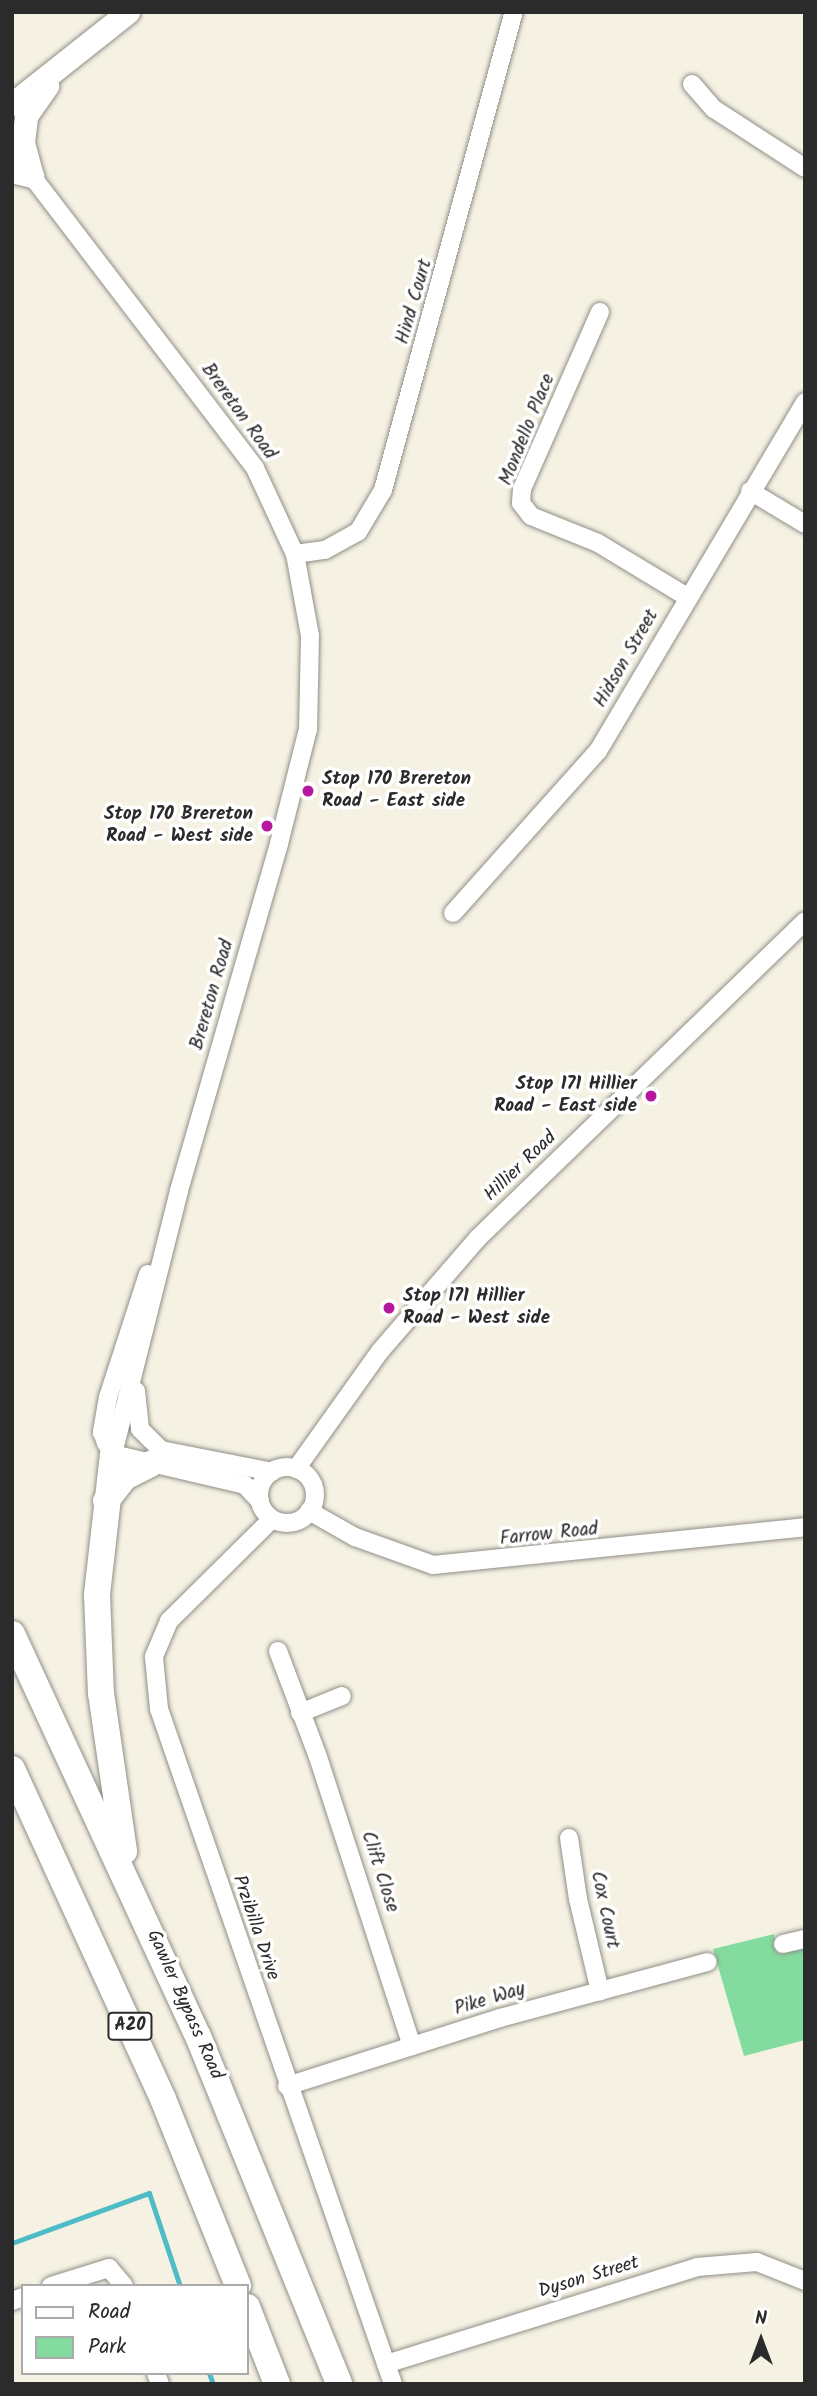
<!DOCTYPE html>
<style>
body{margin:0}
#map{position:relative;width:817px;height:2396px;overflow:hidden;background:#f5f2e3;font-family:Kalam,sans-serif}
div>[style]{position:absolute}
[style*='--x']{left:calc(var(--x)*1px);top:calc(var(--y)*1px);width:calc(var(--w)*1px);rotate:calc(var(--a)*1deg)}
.green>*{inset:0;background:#84db9f}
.stream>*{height:5px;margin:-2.5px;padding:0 2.5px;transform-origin:2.5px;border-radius:2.5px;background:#4ebcc7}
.roads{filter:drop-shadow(0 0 2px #908e87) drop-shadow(0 0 2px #908e87)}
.minor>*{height:18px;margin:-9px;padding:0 9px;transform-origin:9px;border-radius:9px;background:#fff}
.minor>.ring{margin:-9px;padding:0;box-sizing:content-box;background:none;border:18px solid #fff;border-radius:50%}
.major>*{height:23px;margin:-11.5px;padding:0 11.5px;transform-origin:11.5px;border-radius:11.5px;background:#fff}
.highway>*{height:26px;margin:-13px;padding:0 13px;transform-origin:13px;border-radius:13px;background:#fff}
.dots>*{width:19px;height:19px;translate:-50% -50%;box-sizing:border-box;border:4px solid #fff;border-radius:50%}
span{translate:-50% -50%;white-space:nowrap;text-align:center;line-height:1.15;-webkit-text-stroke:7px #fff;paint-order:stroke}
.shield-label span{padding:2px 5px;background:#fff;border:2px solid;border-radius:5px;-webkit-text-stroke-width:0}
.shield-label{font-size:18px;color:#2b2b2b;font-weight:700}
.street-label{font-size:19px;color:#2b2b2b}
.poi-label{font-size:19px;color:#2b2b2b;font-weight:700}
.left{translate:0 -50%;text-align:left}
.right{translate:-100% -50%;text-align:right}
.frame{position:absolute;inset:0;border:14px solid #2b2b2b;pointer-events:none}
.legend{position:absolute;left:21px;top:2284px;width:228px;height:91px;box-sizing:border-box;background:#fff;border:2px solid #aaa;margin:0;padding:9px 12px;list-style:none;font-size:21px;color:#2b2b2b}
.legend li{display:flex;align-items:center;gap:14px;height:35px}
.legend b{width:35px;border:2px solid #aaa}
.north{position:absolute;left:726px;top:2305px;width:70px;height:70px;-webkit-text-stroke:5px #fff;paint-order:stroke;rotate:0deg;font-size:19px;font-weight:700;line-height:28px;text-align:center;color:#2b2b2b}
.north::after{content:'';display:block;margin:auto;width:24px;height:32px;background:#2b2b2b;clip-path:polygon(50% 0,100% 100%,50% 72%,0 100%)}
</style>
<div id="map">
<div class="green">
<div style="clip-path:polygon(774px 1934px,779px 1954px,805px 1948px,805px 2040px,744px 2056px,713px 1949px)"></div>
</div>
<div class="stream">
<div style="--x:12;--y:2243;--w:146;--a:-20.1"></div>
<div style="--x:149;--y:2193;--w:98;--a:71.6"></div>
<div style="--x:209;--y:2373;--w:12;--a:70"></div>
</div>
<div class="roads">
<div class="minor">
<div style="--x:692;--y:84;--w:33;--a:49"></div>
<div style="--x:714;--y:109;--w:108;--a:33"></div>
<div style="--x:12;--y:150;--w:400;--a:52.6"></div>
<div style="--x:255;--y:468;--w:95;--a:65.1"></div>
<div style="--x:295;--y:554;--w:83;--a:79.6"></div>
<div style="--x:310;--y:636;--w:93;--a:91.2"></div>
<div style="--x:308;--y:729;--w:119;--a:104.2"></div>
<div style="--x:279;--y:844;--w:361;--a:106.1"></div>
<div style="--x:179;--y:1191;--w:271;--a:104.1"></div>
<div style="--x:600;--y:312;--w:193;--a:113.8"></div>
<div style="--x:522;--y:489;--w:14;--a:94"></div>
<div style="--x:521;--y:503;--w:16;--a:52"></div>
<div style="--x:531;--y:516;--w:72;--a:21.9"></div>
<div style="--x:598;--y:543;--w:104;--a:31.2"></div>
<div style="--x:750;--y:491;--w:64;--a:31"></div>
<div style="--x:295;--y:554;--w:30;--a:-8"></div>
<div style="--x:325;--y:550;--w:38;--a:-29"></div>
<div style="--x:358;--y:532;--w:49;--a:-59.2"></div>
<div style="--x:383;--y:490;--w:496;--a:-74.7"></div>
<div style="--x:453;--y:913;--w:217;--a:-48.2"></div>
<div style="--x:598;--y:751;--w:406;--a:-59.3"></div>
<div style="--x:148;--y:1274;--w:129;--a:108"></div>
<div style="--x:108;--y:1397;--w:36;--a:100"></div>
<div style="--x:102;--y:1432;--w:12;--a:70"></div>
<div style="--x:106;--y:1443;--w:13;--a:58"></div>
<div style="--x:113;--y:1454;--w:136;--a:13.2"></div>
<div style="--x:245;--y:1485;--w:22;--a:47"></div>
<div style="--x:136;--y:1391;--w:38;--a:84"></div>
<div style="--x:140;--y:1429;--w:30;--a:45"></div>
<div style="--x:161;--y:1450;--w:113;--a:11.2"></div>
<div class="ring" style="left:259px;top:1467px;width:38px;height:38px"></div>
<div style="--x:296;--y:1469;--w:146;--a:-54.5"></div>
<div style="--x:381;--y:1350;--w:148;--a:-49.1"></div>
<div style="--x:478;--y:1238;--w:455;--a:-44.1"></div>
<div style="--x:309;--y:1511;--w:53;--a:29.5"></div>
<div style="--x:355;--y:1537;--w:83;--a:19.7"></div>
<div style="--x:433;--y:1565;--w:374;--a:-5.8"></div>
<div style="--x:272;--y:1519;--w:145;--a:135.3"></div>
<div style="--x:169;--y:1621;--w:39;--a:113"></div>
<div style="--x:154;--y:1657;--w:52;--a:84.5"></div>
<div style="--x:159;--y:1709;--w:714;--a:70.88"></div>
<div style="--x:278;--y:1651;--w:113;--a:69.3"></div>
<div style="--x:318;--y:1757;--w:304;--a:72"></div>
<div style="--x:300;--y:1713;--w:45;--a:-22"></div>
<div style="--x:569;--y:1838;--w:62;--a:81.6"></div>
<div style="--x:578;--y:1899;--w:95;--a:76.6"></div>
<div style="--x:783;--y:1944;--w:23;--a:-13"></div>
<div style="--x:287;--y:2086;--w:224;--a:-17.7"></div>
<div style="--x:500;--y:2018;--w:215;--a:-15.1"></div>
<div style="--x:51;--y:2286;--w:61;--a:-17.2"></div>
<div style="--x:109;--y:2268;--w:23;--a:50"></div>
<div style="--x:12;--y:2301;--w:12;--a:-20"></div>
<div style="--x:386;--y:2364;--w:326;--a:-17.3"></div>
<div style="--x:697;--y:2267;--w:60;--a:-4.8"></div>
<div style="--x:757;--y:2262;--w:52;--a:21.6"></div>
<div style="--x:156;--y:2373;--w:12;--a:70"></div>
</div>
<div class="major">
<div style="--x:12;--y:104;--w:148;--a:-38.4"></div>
<div style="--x:12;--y:171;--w:21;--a:14"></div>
<div style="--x:32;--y:176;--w:35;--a:-105"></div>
<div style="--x:23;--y:142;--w:26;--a:-83"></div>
<div style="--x:26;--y:116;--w:37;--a:-55"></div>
</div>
<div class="highway">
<div style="--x:113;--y:1454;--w:142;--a:96.5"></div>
<div style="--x:97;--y:1595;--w:98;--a:87.7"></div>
<div style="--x:101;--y:1693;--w:160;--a:81.7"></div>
<div style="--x:106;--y:1501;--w:31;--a:-52"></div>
<div style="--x:125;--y:1477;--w:29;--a:-27"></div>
<div style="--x:12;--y:1634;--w:443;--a:65.2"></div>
<div style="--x:198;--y:2036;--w:375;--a:67.9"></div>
<div style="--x:12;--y:1769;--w:363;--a:65.4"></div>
<div style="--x:163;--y:2099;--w:201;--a:68.1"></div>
<div style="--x:247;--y:2307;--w:83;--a:68.7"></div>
</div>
</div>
<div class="dots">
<div style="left:308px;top:791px;background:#b5179e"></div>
<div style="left:267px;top:826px;background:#b5179e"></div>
<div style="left:651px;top:1096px;background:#b5179e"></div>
<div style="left:389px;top:1308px;background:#b5179e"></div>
</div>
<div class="shield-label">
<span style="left:130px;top:2026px">A20</span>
</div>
<div class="street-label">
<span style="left:415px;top:302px;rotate:-74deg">Hind Court</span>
<span style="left:238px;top:412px;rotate:54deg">Brereton Road</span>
<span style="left:528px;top:430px;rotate:-68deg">Mondello Place</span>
<span style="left:627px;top:659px;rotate:-60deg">Hidson Street</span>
<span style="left:213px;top:995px;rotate:-74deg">Brereton Road</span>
<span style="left:521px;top:1167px;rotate:-44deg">Hillier Road</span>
<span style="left:549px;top:1535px;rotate:-6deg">Farrow Road</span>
<span style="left:379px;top:1872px;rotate:72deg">Clift Close</span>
<span style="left:604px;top:1910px;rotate:78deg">Cox Court</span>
<span style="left:255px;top:1928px;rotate:71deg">Przibilla Drive</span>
<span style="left:490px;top:2000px;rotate:-17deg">Pike Way</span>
<span style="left:184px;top:2005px;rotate:66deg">Gawler Bypass Road</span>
<span style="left:589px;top:2278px;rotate:-17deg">Dyson Street</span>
</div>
<div class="poi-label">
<span class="left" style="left:322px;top:791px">Stop 170 Brereton<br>Road - East side</span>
<span class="right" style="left:253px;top:826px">Stop 170 Brereton<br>Road - West side</span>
<span class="right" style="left:637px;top:1096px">Stop 171 Hillier<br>Road - East side</span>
<span class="left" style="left:403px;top:1308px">Stop 171 Hillier<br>Road - West side</span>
</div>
<div class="frame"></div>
<ul class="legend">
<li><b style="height:9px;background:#fff"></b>Road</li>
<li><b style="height:19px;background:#84db9f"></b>Park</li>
</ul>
<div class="north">N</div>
</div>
